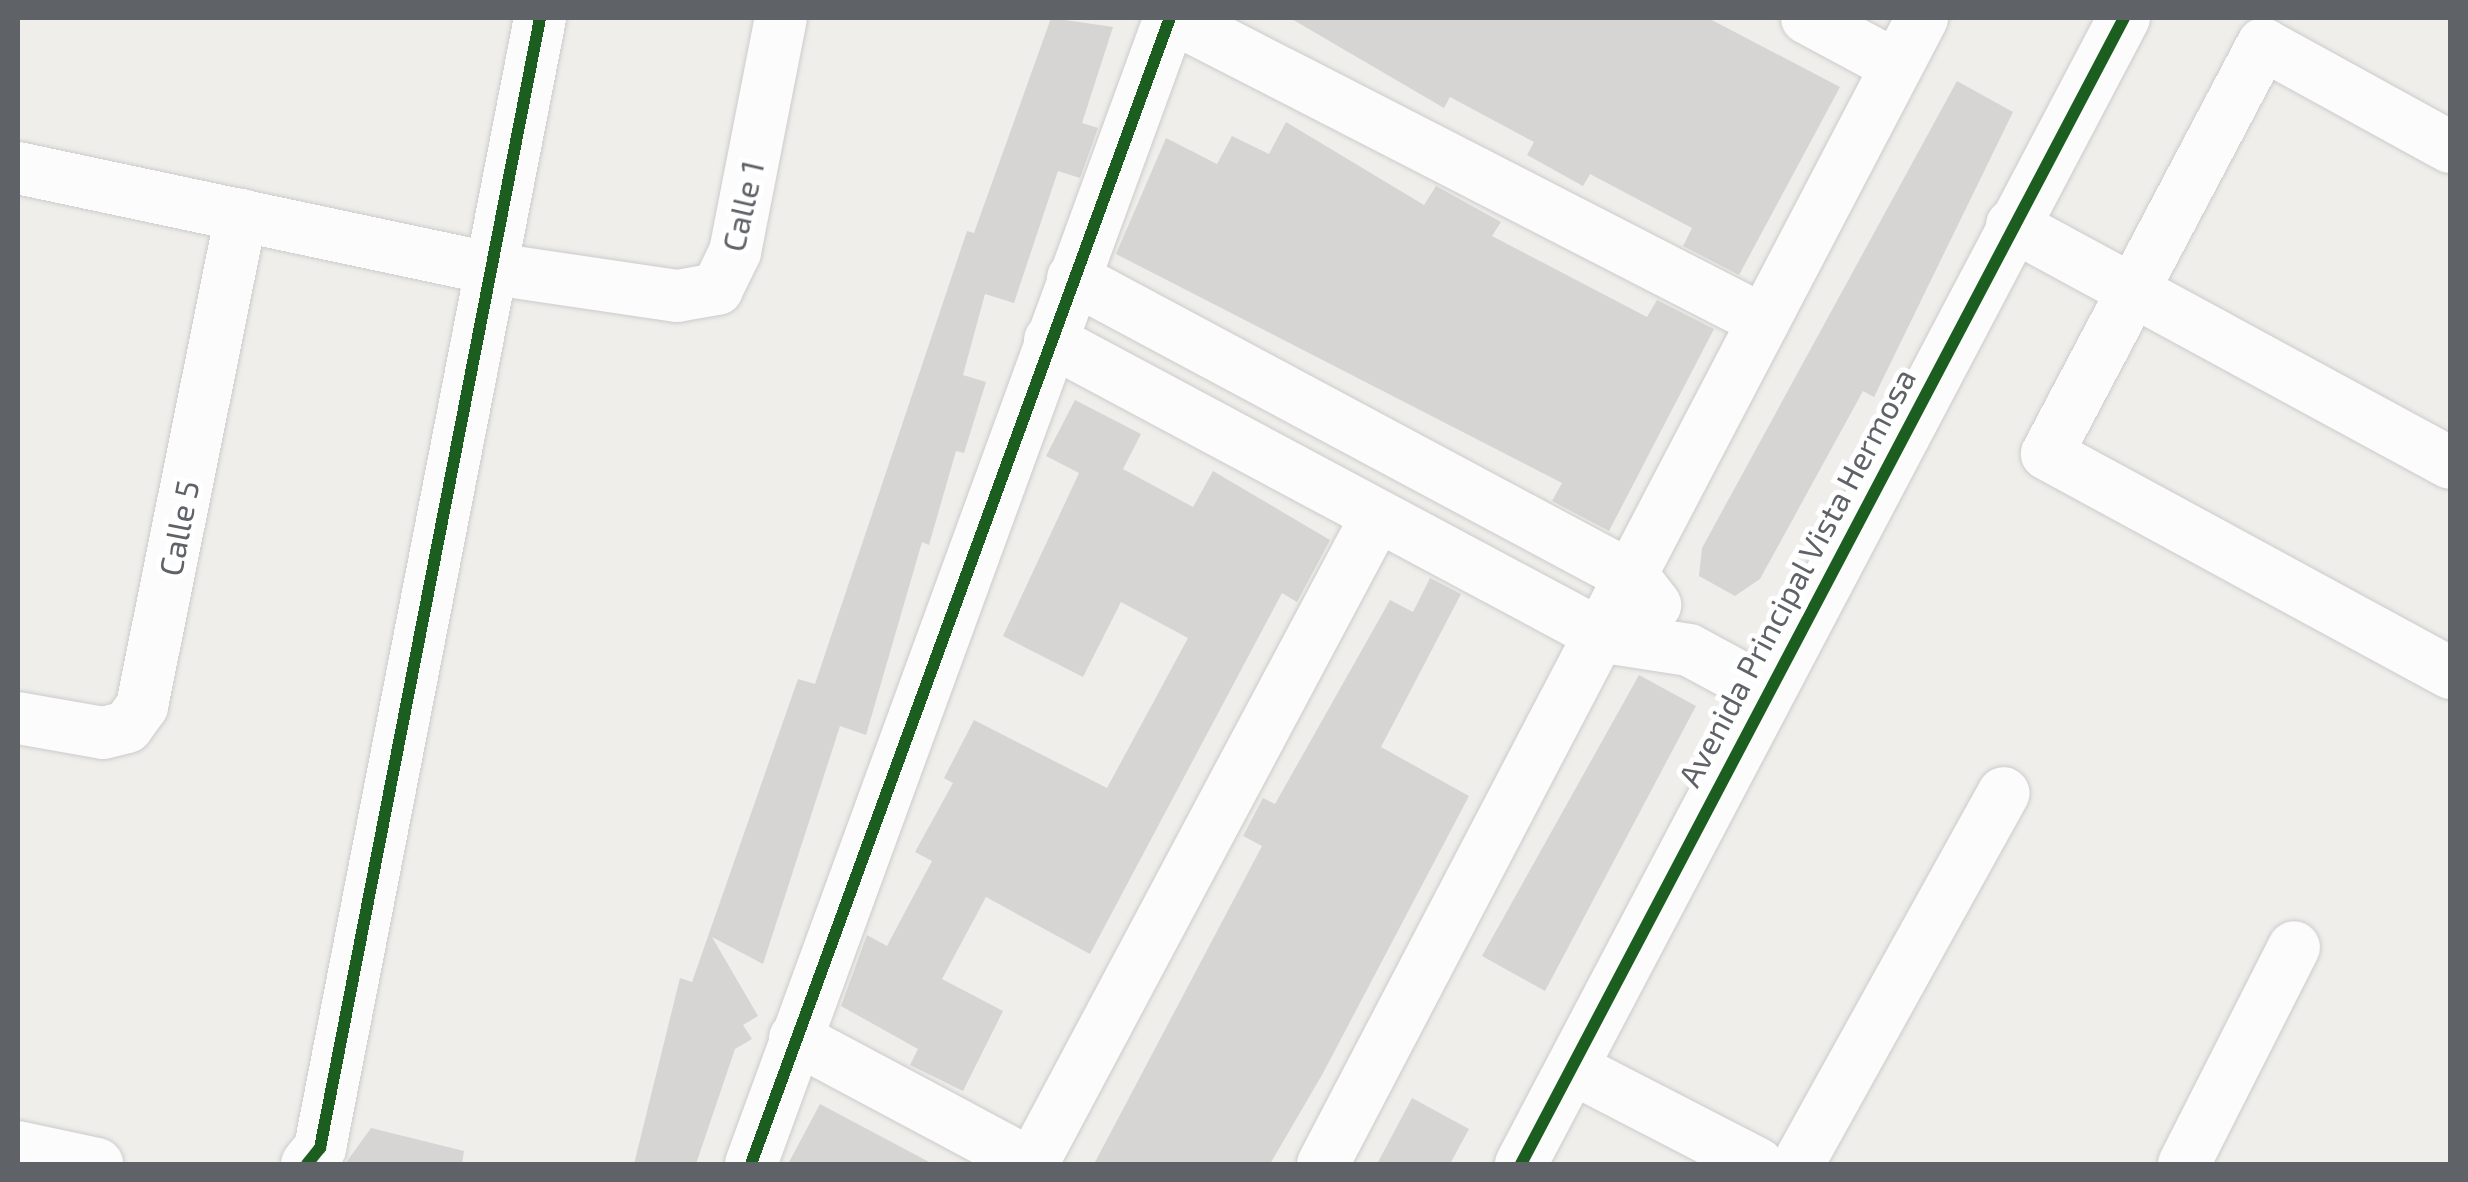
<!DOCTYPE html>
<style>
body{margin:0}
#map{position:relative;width:2468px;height:1182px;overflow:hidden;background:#efeeea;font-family:"Exo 2",sans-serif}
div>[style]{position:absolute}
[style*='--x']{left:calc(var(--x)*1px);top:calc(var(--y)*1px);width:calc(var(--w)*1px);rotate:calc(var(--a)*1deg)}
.building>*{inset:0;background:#d6d5d3}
.roads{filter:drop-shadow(0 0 2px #cbcccc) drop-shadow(0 0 2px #cbcccc)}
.street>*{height:52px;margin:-26px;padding:0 26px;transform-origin:26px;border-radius:26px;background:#fdfcfc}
.cycleway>*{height:12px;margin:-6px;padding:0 6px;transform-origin:6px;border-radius:6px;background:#1b5e20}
span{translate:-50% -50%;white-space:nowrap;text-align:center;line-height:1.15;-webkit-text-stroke:10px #fff;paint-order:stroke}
.street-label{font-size:32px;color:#5f6368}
.frame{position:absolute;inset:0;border:20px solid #5f6368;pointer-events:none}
</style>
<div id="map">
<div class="building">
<div style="clip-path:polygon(1051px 18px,1113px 27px,1082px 123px,1098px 128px,1080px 178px,1058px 171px,1014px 303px,985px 294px,963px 375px,986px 382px,964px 453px,956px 451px,929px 545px,922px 542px,866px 735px,840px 726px,763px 964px,712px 937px,758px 1016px,743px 1025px,752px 1039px,735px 1049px,696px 1164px,634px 1164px,680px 978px,692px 982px,798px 679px,815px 684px,967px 231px,974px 233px)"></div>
<div style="clip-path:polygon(1290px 18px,1708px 18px,1840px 87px,1739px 275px,1683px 246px,1692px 228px,1590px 174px,1583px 186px,1527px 155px,1534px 142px,1450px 97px,1444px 108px)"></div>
<div style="clip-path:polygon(1957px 81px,2013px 112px,1874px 397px,1863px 391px,1760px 579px,1735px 596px,1699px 576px,1702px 548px)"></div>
<div style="clip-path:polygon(1286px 122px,1424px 205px,1436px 186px,1501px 222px,1492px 236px,1647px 317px,1657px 300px,1714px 329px,1609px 531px,1552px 501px,1562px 483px,1116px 254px,1166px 138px,1217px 164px,1232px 136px,1269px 154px)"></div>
<div style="clip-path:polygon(1075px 400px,1141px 434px,1123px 469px,1193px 507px,1213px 471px,1330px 540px,1297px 602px,1282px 593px,1090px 954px,986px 897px,942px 979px,1003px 1011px,963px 1091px,910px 1065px,918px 1049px,841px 1006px,867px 935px,887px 946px,932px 861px,915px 852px,953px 783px,944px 778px,974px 720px,1107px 788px,1188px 638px,1121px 602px,1083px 677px,1003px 636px,1079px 473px,1046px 456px)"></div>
<div style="clip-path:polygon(1430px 578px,1461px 594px,1381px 747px,1469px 796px,1322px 1075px,1270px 1164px,1094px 1164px,1262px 846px,1243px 836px,1263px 798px,1275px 804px,1390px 600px,1413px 612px)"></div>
<div style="clip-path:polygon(1639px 675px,1696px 706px,1545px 991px,1482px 956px)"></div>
<div style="clip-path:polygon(1412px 1098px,1469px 1129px,1450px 1164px,1377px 1164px)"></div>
<div style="clip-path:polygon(820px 1104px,933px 1164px,788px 1164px)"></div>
<div style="clip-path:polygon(371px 1128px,464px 1151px,462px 1164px,345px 1164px)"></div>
</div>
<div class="roads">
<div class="street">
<div style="--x:1174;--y:18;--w:663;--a:27.18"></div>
<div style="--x:1807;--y:18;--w:101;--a:28.3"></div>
<div style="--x:2450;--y:147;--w:213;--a:-151.2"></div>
<div style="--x:2263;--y:44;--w:463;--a:117.8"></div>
<div style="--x:2047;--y:454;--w:459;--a:28.5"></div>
<div style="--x:18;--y:168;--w:487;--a:12"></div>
<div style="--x:494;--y:269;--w:185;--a:8.4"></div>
<div style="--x:677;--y:296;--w:41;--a:-9.9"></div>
<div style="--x:717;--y:289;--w:41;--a:-64.1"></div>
<div style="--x:735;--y:252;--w:238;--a:-78.9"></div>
<div style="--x:2012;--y:225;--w:498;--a:28.5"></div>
<div style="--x:1073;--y:278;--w:638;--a:28.17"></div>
<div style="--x:1635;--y:579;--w:33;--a:52"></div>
<div style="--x:1050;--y:340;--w:629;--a:28.15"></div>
<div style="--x:1605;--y:637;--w:85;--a:8.8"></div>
<div style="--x:1689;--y:650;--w:89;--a:28.3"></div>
<div style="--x:18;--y:718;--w:86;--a:10"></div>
<div style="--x:103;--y:733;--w:25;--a:-14"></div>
<div style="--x:127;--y:727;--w:26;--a:-54"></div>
<div style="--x:142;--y:706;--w:501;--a:-78.6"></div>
<div style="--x:795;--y:1038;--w:265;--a:28.1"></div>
<div style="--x:1572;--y:1068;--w:209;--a:27.3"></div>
<div style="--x:18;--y:1147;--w:81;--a:12.1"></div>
<div style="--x:307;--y:1164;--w:21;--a:-51"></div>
<div style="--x:320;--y:1148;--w:1151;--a:-78.98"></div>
<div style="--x:751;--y:1164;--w:1220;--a:-69.92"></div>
<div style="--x:1032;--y:1164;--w:734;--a:-61.97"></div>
<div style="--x:1323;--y:1164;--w:1293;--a:-62.4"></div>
<div style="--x:1521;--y:1164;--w:1295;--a:-62.25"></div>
<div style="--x:1798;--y:1164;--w:424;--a:-61"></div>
<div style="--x:2184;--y:1164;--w:243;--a:-63.1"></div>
</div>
</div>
<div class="cycleway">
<div style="--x:307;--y:1164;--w:21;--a:-51"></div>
<div style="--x:320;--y:1148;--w:1151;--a:-78.98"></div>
<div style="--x:751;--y:1164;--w:1220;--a:-69.92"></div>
<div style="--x:1521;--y:1164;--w:1295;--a:-62.25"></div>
</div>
<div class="street-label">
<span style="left:742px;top:206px;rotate:-77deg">Calle 1</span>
<span style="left:178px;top:528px;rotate:-79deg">Calle 5</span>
<span style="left:1796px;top:577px;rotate:-62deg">Avenida Principal Vista Hermosa</span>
</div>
<div class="frame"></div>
</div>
